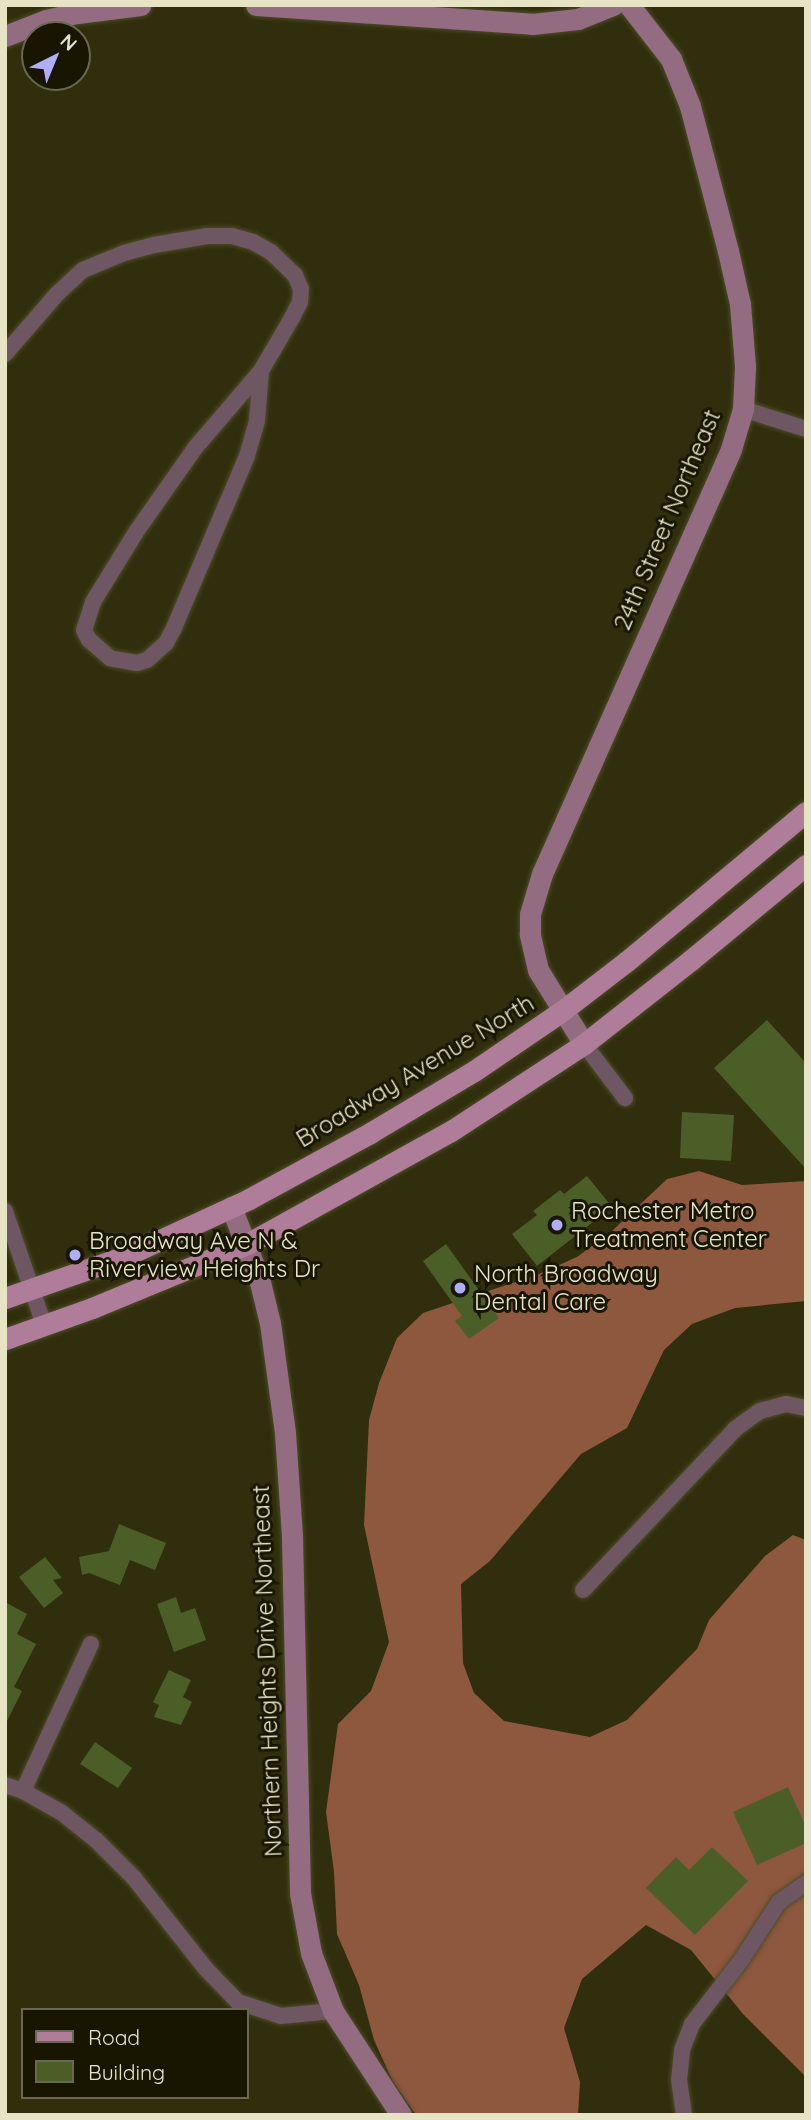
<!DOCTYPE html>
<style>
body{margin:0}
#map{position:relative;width:811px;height:2120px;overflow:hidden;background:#302e0c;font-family:Quicksand,sans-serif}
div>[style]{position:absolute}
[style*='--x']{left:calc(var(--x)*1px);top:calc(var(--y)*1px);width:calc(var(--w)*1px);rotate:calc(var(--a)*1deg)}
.forest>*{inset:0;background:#8e583f}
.building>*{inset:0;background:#4c5e28}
.roads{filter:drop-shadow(0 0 2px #4d4b29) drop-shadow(0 0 2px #4d4b29)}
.street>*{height:16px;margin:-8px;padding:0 8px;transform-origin:8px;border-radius:8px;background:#6e5663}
.secondary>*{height:21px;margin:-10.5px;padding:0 10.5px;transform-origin:10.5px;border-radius:10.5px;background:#936c81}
.primary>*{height:21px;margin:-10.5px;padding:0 10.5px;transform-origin:10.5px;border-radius:10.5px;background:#af7d99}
.dots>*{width:19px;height:19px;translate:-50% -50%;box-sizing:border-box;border:4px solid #181600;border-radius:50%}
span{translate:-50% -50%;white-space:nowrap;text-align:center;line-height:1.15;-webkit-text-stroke:6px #181600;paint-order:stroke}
.street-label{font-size:24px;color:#e6e4c4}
.poi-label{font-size:24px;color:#e6e4c4}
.left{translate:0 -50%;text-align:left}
.frame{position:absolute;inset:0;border:7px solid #e6e4c4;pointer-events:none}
.legend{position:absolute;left:21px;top:2008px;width:228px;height:91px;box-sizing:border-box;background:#181600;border:2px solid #6a684e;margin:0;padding:9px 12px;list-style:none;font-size:21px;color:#e6e4c4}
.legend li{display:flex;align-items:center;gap:14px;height:35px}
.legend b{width:35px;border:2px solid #6a684e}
.north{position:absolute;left:21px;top:21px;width:70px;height:70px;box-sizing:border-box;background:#181600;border:2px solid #6a684e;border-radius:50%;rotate:43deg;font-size:19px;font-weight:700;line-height:28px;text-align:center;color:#e6e4c4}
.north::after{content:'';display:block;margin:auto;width:24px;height:32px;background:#b0aefa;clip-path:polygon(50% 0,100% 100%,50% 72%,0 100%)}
</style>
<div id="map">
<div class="forest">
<div style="clip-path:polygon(699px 1171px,742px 1185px,806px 1181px,806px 1301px,735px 1308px,692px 1324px,664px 1350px,627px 1428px,581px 1454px,490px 1561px,461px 1584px,463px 1663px,474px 1693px,504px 1721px,590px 1737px,627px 1720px,697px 1649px,709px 1620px,765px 1556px,793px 1535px,806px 1540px,806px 2077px,743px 2014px,691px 1950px,646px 1925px,582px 1979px,564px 2028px,580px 2082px,578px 2115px,416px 2115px,393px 2082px,374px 2040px,359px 1985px,337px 1934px,334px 1872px,326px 1812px,338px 1724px,371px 1691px,389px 1642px,364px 1525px,369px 1420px,379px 1383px,397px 1338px,423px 1313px,539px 1274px,577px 1257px,612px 1231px,667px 1179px)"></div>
</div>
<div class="building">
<div style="clip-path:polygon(767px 1020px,806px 1063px,806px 1169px,714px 1068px)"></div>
<div style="clip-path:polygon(682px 1112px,734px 1115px,731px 1161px,680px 1158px)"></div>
<div style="clip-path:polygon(587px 1176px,612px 1207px,537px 1266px,512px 1234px,537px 1215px,533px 1211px,560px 1190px,564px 1194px)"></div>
<div style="clip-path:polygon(446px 1244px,499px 1318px,469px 1339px,455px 1321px,462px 1316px,423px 1261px)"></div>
<div style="clip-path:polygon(119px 1524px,166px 1543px,155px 1570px,130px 1560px,120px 1585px,89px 1573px,82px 1575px,79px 1557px,109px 1551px)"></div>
<div style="clip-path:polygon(45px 1557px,62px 1578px,53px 1580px,63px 1593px,44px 1608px,19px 1577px)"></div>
<div style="clip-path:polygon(176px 1597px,181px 1613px,195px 1608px,206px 1640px,174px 1652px,157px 1604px)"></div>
<div style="clip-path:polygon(5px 1602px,27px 1614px,17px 1634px,36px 1644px,14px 1687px,22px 1691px,5px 1725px)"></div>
<div style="clip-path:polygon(169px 1670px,191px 1680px,183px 1697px,192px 1702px,181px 1725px,154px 1717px,159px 1705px,153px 1702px)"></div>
<div style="clip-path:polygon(95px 1742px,132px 1768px,118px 1788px,80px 1764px)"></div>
<div style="clip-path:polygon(788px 1787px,806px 1827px,806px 1843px,757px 1865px,733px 1812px)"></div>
<div style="clip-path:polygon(712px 1847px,748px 1881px,695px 1935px,646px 1888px,676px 1857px,689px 1870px)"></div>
</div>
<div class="roads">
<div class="street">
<div style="--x:5;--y:354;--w:79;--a:-49.1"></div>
<div style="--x:57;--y:294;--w:35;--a:-43"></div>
<div style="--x:83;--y:270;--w:44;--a:-22.5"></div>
<div style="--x:124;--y:253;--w:31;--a:-15"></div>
<div style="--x:154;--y:245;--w:54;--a:-9.6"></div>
<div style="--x:207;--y:236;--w:25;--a:0"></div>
<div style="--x:232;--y:236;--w:22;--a:16"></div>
<div style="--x:253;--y:242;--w:21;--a:29"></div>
<div style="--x:271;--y:252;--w:33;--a:44"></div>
<div style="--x:295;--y:275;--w:15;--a:67"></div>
<div style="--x:301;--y:289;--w:13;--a:94"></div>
<div style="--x:300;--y:302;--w:16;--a:117"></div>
<div style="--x:293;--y:316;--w:64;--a:120.2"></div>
<div style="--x:261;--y:371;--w:50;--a:94.6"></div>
<div style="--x:257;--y:421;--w:36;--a:106"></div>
<div style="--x:247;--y:456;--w:187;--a:113"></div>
<div style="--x:174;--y:628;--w:17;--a:118"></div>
<div style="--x:166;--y:643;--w:25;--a:138"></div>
<div style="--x:147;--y:660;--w:10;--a:163"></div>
<div style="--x:137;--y:663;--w:27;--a:-170"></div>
<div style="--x:110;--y:658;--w:28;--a:-139"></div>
<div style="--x:89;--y:640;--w:11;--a:-117"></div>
<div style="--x:84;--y:630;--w:29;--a:-72"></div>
<div style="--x:93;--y:602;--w:82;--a:-58.4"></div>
<div style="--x:136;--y:532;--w:103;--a:-54.9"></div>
<div style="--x:195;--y:448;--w:101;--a:-49.4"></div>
<div style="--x:743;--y:409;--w:66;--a:17.6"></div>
<div style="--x:584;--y:1044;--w:68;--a:52.8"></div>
<div style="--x:5;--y:1211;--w:120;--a:71.1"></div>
<div style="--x:583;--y:1590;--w:221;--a:-46.6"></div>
<div style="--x:735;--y:1429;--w:31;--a:-36"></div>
<div style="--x:760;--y:1411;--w:27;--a:-15"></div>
<div style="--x:786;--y:1404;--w:20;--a:11"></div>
<div style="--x:5;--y:1785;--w:19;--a:18"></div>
<div style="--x:23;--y:1791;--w:45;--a:29.4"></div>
<div style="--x:62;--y:1813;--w:43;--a:38.5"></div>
<div style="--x:96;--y:1840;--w:54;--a:45"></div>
<div style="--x:134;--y:1878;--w:116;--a:51.6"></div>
<div style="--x:206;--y:1969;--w:46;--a:45.9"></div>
<div style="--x:238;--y:2002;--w:45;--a:18"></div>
<div style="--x:281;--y:2016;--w:52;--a:-5.5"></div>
<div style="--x:23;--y:1791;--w:162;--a:-65.2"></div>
<div style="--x:684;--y:2115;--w:35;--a:-98"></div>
<div style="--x:679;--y:2080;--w:30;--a:-84"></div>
<div style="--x:682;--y:2050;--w:28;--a:-69"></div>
<div style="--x:692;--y:2024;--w:82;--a:-52.4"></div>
<div style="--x:742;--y:1959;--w:68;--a:-57"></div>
<div style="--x:779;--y:1902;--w:33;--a:-35"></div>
</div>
<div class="secondary">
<div style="--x:256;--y:5;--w:277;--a:3.9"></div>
<div style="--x:532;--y:24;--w:46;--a:-6.2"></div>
<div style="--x:578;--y:19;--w:38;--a:-22"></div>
<div style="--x:5;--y:36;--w:44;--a:-21.3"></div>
<div style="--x:46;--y:20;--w:32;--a:-13"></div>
<div style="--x:77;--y:13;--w:64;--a:-7.2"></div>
<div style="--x:584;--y:1044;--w:87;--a:-121.9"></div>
<div style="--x:538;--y:970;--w:37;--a:-103"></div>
<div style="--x:530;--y:934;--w:20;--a:-90"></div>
<div style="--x:530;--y:914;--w:42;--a:-73.3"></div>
<div style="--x:542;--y:874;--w:465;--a:-66"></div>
<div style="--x:731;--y:449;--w:42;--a:-73.3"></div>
<div style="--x:743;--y:409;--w:43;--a:-87.3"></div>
<div style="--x:745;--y:366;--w:62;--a:-94.6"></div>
<div style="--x:740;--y:304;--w:54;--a:-102.8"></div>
<div style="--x:728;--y:251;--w:150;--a:-104.7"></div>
<div style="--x:690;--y:106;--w:51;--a:-112"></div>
<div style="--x:671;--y:59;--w:68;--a:-127.9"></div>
<div style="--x:231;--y:1207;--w:76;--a:68.5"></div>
<div style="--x:259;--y:1278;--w:46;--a:76.3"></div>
<div style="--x:270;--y:1323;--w:111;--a:82.2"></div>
<div style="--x:285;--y:1433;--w:104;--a:86.1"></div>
<div style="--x:292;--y:1537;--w:356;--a:88.7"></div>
<div style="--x:300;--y:1893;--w:61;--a:79.6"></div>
<div style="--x:311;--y:1953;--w:62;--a:69.2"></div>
<div style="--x:333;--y:2011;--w:124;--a:56.8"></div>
</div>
<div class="primary">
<div style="--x:5;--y:1298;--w:125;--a:-19.2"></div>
<div style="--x:123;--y:1257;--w:139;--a:-24.7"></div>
<div style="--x:249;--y:1199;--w:138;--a:-28.6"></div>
<div style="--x:370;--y:1133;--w:121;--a:-30.8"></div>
<div style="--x:474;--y:1071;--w:107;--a:-34.3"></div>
<div style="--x:562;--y:1011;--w:82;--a:-37.6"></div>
<div style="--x:627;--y:961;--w:233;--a:-39.8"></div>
<div style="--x:5;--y:1339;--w:92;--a:-19.6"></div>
<div style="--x:92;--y:1308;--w:168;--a:-22.4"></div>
<div style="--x:247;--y:1244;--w:233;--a:-29"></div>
<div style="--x:451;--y:1131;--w:159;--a:-33.2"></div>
<div style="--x:584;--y:1044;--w:136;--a:-38.1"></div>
<div style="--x:691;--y:960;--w:149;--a:-39.6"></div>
</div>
</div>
<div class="dots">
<div style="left:557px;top:1225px;background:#b0aefa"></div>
<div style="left:75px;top:1255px;background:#b0aefa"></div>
<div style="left:460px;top:1288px;background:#b0aefa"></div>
</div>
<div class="street-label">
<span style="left:667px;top:520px;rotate:-67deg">24th Street Northeast</span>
<span style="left:415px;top:1071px;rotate:-31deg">Broadway Avenue North</span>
<span style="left:267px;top:1671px;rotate:-92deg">Northern Heights Drive Northeast</span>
</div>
<div class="poi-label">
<span class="left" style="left:571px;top:1225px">Rochester Metro<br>Treatment Center</span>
<span class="left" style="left:89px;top:1255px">Broadway Ave N &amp;<br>Riverview Heights Dr</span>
<span class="left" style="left:474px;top:1288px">North Broadway<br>Dental Care</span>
</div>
<div class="frame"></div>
<ul class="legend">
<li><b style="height:9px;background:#af7d99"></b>Road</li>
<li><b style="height:19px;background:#4c5e28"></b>Building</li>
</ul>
<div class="north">N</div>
</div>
